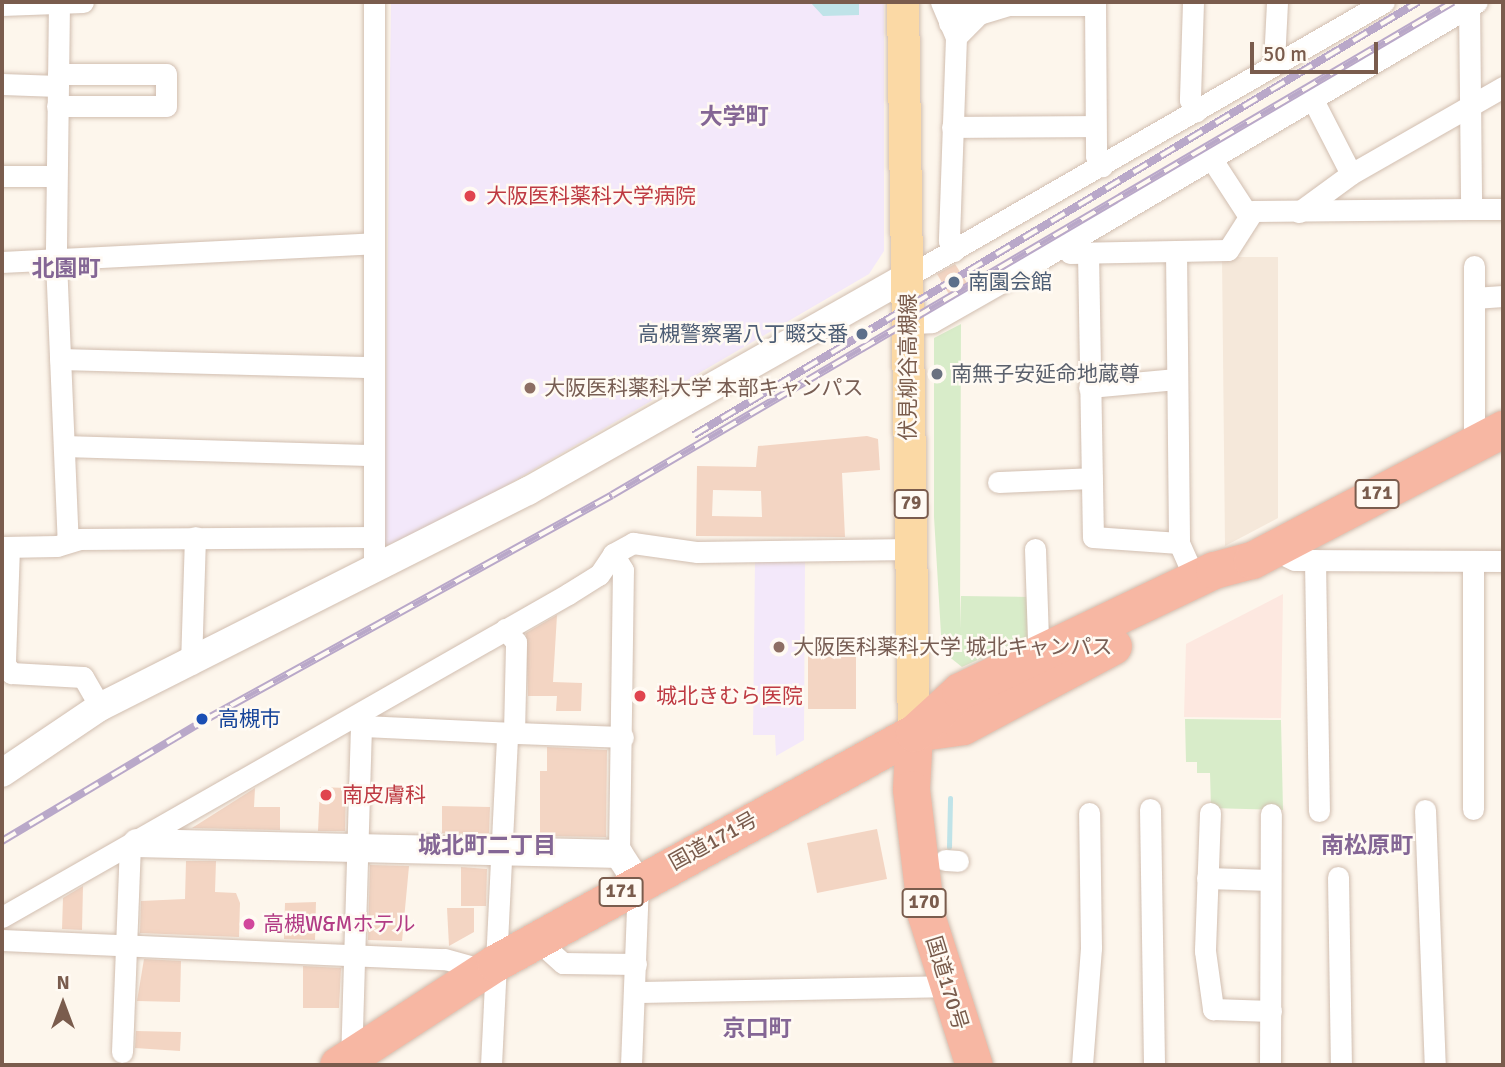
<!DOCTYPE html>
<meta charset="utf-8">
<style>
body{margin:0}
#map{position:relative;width:1505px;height:1067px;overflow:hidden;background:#fdf6ec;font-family:Signika,"Noto Sans JP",sans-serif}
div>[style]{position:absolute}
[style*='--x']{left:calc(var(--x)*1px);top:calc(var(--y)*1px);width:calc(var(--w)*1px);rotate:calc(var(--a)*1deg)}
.residential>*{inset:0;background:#f5e8da}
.commercial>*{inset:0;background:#fde8e0}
.education>*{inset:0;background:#f3e8fa}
.green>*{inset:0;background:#d8ecc9}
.water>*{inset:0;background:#bfe3e8}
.stream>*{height:5px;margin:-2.5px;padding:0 2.5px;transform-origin:2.5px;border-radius:2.5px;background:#bfe3e8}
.building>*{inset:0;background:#f3d5c3}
.roads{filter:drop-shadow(0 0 2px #d1beb0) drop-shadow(0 0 2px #d1beb0)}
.street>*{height:21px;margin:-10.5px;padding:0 10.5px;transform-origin:10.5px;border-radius:10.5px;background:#fff}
.secondary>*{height:28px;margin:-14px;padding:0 14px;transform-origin:14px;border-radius:14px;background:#fff}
.primary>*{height:32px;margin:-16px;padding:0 16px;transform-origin:16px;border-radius:16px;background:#fbd9a5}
.highway>*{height:37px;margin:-18.5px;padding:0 18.5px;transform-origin:18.5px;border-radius:18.5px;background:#f7b7a3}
.rail>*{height:8px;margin-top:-4px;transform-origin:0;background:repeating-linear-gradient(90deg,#fffaf3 0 16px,#b9a8c9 0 32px);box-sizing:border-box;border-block:2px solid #b9a8c9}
.dots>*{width:19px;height:19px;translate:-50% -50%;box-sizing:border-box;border:4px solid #fffaf3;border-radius:50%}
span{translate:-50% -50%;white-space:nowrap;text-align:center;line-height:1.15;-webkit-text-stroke:5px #fffaf3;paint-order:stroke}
.shield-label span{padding:2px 5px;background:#fffaf3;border:2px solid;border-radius:5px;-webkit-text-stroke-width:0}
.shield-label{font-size:19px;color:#7a5c4d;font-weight:700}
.health-label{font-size:21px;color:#be3a42}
.left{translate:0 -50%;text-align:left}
.service-label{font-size:21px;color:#4e5e75}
.right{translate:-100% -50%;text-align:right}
.street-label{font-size:21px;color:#7a5c4d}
.worship-label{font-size:21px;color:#5b616d}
.education-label{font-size:21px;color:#785e54}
.transit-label{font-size:21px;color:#164399}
.hotel-label{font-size:21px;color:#b23c85}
.neighbourhood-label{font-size:23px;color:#846695;font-weight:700}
.frame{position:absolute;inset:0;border:4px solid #7a5c4d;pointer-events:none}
.north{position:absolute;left:28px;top:969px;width:70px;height:70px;-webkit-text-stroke:5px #fffaf3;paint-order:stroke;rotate:0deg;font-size:19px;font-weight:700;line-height:28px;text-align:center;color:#7a5c4d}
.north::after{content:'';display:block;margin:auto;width:24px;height:32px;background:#7a5c4d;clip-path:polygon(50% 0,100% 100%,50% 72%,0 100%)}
.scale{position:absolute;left:1250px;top:42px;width:128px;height:32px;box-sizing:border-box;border:4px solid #7a5c4d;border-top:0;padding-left:9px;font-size:21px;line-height:24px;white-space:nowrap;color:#7a5c4d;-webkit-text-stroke:5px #fffaf3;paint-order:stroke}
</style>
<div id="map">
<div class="residential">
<div style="clip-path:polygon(1222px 257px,1278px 257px,1278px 518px,1225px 546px)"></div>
</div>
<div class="commercial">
<div style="clip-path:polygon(1283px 594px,1281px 718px,1184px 717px,1186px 644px)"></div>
</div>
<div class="education">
<div style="clip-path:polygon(391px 2px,884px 2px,884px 251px,869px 274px,478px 502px,384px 547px)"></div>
<div style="clip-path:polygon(805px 557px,804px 740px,776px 756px,775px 735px,753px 735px,755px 559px)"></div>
</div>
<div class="green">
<div style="clip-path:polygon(961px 324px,960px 629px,961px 596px,1032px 597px,1032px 635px,962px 667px,942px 651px,934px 517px,934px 338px)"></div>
<div style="clip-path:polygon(1185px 719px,1281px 720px,1283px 810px,1211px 808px,1210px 773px,1197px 773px,1197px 762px,1186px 762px)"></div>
</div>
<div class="water">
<div style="clip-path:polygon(810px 2px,859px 2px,859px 15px,823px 16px)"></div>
</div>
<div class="stream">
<div style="--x:949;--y:847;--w:49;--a:-88.8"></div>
</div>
<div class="building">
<div style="clip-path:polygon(955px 264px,969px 286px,950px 296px,937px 274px)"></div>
<div style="clip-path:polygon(evenodd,867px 436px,878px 439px,880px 470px,842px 473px,845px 537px,696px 536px,697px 466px,756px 467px,758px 446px,867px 436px,713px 490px,761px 491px,762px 517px,712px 516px,713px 490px)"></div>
<div style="clip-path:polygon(557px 615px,553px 682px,582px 683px,581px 711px,556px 711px,557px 696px,528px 696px,526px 633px)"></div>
<div style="clip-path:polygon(808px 654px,856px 654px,856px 709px,808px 709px)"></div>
<div style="clip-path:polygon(547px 747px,607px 750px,606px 837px,540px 836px,540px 771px,547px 771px)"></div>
<div style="clip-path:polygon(320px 787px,346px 788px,345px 831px,318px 831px)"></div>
<div style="clip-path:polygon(255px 788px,254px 807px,280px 807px,280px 830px,192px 828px)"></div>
<div style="clip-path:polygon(442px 806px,490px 807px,489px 834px,442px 833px)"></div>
<div style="clip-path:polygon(877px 829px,887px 879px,817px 893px,807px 843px)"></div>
<div style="clip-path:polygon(186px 861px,216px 861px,215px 892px,236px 893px,240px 903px,239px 937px,140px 933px,141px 901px,185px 899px)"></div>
<div style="clip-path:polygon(370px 865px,409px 866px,402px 941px,368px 940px)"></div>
<div style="clip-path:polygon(461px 867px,487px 869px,486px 906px,461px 906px)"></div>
<div style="clip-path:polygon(83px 886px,82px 930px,62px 929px,63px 898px)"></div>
<div style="clip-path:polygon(316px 902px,315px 940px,284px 939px,285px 903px)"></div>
<div style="clip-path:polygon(447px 908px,474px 908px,474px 932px,449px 946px)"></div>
<div style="clip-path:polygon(144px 959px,181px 961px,180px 1002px,137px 1001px)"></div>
<div style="clip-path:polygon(303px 966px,341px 968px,339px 1008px,303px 1008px)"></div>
<div style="clip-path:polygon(136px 1031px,181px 1032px,180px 1051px,135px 1048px)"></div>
</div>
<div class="roads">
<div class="street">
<div style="--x:59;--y:2;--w:259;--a:90.7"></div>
<div style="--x:56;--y:261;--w:281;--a:87.6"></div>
<div style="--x:941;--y:2;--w:38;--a:67"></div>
<div style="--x:956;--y:37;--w:204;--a:92"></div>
<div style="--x:949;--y:241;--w:11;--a:63"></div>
<div style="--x:1095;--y:2;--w:154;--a:89.6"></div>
<div style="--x:1096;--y:156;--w:12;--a:59"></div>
<div style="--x:1193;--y:2;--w:98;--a:91.8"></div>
<div style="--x:1190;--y:100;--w:13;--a:61"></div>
<div style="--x:1469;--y:2;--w:207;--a:89.4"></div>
<div style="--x:1471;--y:209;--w:32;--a:0"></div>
<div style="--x:2;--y:5;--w:81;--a:-2.1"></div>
<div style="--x:949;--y:23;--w:28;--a:-48"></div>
<div style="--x:956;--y:37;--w:33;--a:-45"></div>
<div style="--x:979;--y:14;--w:31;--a:-17"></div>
<div style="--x:1009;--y:5;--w:86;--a:0"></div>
<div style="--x:1274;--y:62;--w:60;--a:-87.1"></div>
<div style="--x:2;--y:84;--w:56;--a:2"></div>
<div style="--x:1312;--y:98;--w:85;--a:62.8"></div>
<div style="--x:57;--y:106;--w:109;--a:0"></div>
<div style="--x:166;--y:106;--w:32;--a:-90"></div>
<div style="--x:166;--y:74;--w:108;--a:180"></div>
<div style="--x:952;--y:127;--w:143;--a:-0.4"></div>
<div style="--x:1211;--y:158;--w:68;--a:57"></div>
<div style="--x:2;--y:176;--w:54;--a:0"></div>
<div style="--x:1299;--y:212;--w:64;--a:-36.2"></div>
<div style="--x:1351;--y:174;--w:175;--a:-29.8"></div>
<div style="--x:1065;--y:245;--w:9;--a:58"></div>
<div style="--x:1070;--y:253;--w:158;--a:-1.1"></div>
<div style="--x:1228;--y:250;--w:46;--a:-57.3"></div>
<div style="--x:1253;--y:211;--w:218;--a:-0.5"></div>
<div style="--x:1176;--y:251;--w:292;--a:89.4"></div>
<div style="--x:1179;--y:543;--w:39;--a:66"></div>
<div style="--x:1088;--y:253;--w:284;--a:89"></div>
<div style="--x:1093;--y:537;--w:86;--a:4"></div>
<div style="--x:2;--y:262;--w:372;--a:-2.9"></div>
<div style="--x:908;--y:276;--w:549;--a:-29.93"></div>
<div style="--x:1474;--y:298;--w:29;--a:-4"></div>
<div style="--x:909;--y:323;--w:23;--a:-2"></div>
<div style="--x:932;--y:322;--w:81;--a:-29.7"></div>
<div style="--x:1002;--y:282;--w:551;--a:-30.52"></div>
<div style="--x:60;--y:359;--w:314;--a:1.5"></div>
<div style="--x:1089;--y:387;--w:88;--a:-5.2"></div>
<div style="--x:1474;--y:445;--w:179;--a:-90"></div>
<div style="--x:65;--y:446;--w:309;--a:1.7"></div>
<div style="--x:998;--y:482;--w:94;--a:-2.4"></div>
<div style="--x:2;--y:547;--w:55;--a:-1"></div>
<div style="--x:57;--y:546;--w:24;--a:-17"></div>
<div style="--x:80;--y:539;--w:294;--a:-0.4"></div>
<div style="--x:9;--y:547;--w:117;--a:92"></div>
<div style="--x:5;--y:664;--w:11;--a:56"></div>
<div style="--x:11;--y:673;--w:72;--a:3.2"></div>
<div style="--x:83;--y:677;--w:34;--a:60"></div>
<div style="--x:1035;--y:549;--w:90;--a:88.1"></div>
<div style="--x:1038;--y:639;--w:15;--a:67"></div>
<div style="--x:1272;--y:549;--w:25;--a:26"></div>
<div style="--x:1295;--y:560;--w:208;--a:0.3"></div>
<div style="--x:1315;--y:560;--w:251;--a:89.1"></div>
<div style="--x:1473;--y:563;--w:246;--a:90"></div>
<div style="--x:374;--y:569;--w:567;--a:-90"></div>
<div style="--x:191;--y:664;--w:127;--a:-88.2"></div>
<div style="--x:363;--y:726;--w:151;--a:2.7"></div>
<div style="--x:514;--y:733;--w:91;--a:-88.7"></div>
<div style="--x:516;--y:642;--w:17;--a:-130"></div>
<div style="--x:514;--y:733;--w:109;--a:2.1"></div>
<div style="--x:1150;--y:809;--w:256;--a:89.1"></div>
<div style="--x:1425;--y:810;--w:255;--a:87.8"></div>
<div style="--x:1210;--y:813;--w:138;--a:92.1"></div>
<div style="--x:1205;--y:951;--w:59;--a:82.1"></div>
<div style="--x:1213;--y:1009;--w:58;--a:2"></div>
<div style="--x:619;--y:854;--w:284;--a:-89.2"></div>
<div style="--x:623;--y:570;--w:19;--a:-122"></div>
<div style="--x:613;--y:554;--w:23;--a:-29"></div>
<div style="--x:633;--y:543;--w:65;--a:8"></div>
<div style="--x:697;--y:552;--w:215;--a:-0.8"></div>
<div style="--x:945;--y:860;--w:13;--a:4"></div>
<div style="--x:1338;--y:877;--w:188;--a:89.1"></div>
<div style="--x:1207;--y:878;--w:63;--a:1.8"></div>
<div style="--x:2;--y:917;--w:652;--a:-29.71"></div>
<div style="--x:568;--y:594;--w:36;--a:-32"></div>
<div style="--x:599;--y:575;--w:25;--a:-56"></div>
<div style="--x:536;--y:939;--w:36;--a:42"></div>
<div style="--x:563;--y:963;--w:73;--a:0.8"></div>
<div style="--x:2;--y:940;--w:443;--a:2.5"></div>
<div style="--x:445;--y:959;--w:41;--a:15.8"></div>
<div style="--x:637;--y:992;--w:308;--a:-1.1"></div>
<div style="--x:122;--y:1052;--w:205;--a:-87.8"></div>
<div style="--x:351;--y:1063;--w:347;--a:-88.3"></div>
<div style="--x:491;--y:1065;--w:332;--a:-87.2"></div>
<div style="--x:631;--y:1065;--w:182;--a:-87.8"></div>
<div style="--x:1082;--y:1065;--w:117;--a:-85.6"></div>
<div style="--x:1091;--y:948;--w:135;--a:-90.8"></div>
<div style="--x:1270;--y:1065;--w:251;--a:-89.8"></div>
</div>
<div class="secondary">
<div style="--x:2;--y:773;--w:118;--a:-34"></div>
<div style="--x:100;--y:707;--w:479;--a:-26.8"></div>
<div style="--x:528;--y:491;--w:437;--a:-29.5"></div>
<div style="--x:137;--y:843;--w:482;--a:1.3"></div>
<div style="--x:619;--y:854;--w:35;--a:57"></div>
</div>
<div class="primary">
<div style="--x:903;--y:2;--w:731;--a:89.14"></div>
</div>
<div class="highway">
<div style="--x:914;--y:733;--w:49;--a:-8.1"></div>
<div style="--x:963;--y:726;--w:170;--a:-28.1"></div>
<div style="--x:914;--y:733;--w:56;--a:93.1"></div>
<div style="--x:911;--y:789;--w:127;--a:83.2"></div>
<div style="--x:926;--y:915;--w:157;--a:72.3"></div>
<div style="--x:338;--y:1065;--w:187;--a:-33"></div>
<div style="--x:495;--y:963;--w:478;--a:-28.8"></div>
<div style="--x:914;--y:733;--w:62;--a:-42.4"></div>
<div style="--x:960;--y:691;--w:281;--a:-25.5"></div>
<div style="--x:1214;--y:570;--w:39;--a:-15"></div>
<div style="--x:1252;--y:560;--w:283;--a:-27.6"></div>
</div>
</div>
<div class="rail">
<div style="--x:694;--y:435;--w:844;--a:-30.88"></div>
<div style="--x:2;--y:841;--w:234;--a:-30.8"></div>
<div style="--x:203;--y:721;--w:467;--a:-28.9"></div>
<div style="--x:612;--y:495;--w:975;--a:-30.38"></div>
</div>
<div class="dots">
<div style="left:470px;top:196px;background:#e0444e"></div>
<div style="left:954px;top:282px;background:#5c6f8a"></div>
<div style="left:862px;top:334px;background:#5c6f8a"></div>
<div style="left:937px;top:374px;background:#6b7280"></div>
<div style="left:530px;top:388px;background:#8d6e63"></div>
<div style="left:779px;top:647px;background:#8d6e63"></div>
<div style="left:640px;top:696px;background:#e0444e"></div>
<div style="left:202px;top:719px;background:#1a4fb4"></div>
<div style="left:326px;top:795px;background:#e0444e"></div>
<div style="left:249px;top:924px;background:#d1479c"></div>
</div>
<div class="shield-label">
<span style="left:1377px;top:494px">171</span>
<span style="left:911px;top:504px">79</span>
<span style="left:621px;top:892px">171</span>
<span style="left:924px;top:903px">170</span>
</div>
<div class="health-label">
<span class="left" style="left:486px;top:196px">大阪医科薬科大学病院</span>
<span class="left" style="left:656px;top:696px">城北きむら医院</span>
<span class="left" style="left:342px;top:795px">南皮膚科</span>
</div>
<div class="service-label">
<span class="left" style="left:968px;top:282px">南園会館</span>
<span class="right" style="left:848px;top:334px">高槻警察署八丁畷交番</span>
</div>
<div class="street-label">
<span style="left:908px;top:367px;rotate:-90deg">伏見柳谷高槻線</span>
<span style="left:713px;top:841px;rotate:-29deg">国道171号</span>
<span style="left:947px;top:983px;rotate:73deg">国道170号</span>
</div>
<div class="worship-label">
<span class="left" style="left:951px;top:374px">南無子安延命地蔵尊</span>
</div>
<div class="education-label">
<span class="left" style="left:544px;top:388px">大阪医科薬科大学 本部キャンパス</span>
<span class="left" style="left:793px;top:647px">大阪医科薬科大学 城北キャンパス</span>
</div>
<div class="transit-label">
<span class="left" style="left:218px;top:719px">高槻市</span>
</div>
<div class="hotel-label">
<span class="left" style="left:263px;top:924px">高槻W&amp;Mホテル</span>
</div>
<div class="neighbourhood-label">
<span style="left:734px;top:117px">大学町</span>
<span style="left:66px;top:269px">北園町</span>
<span style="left:487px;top:846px">城北町二丁目</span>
<span style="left:1367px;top:846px">南松原町</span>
<span style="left:757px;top:1029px">京口町</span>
</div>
<div class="frame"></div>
<div class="north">N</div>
<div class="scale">50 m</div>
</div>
